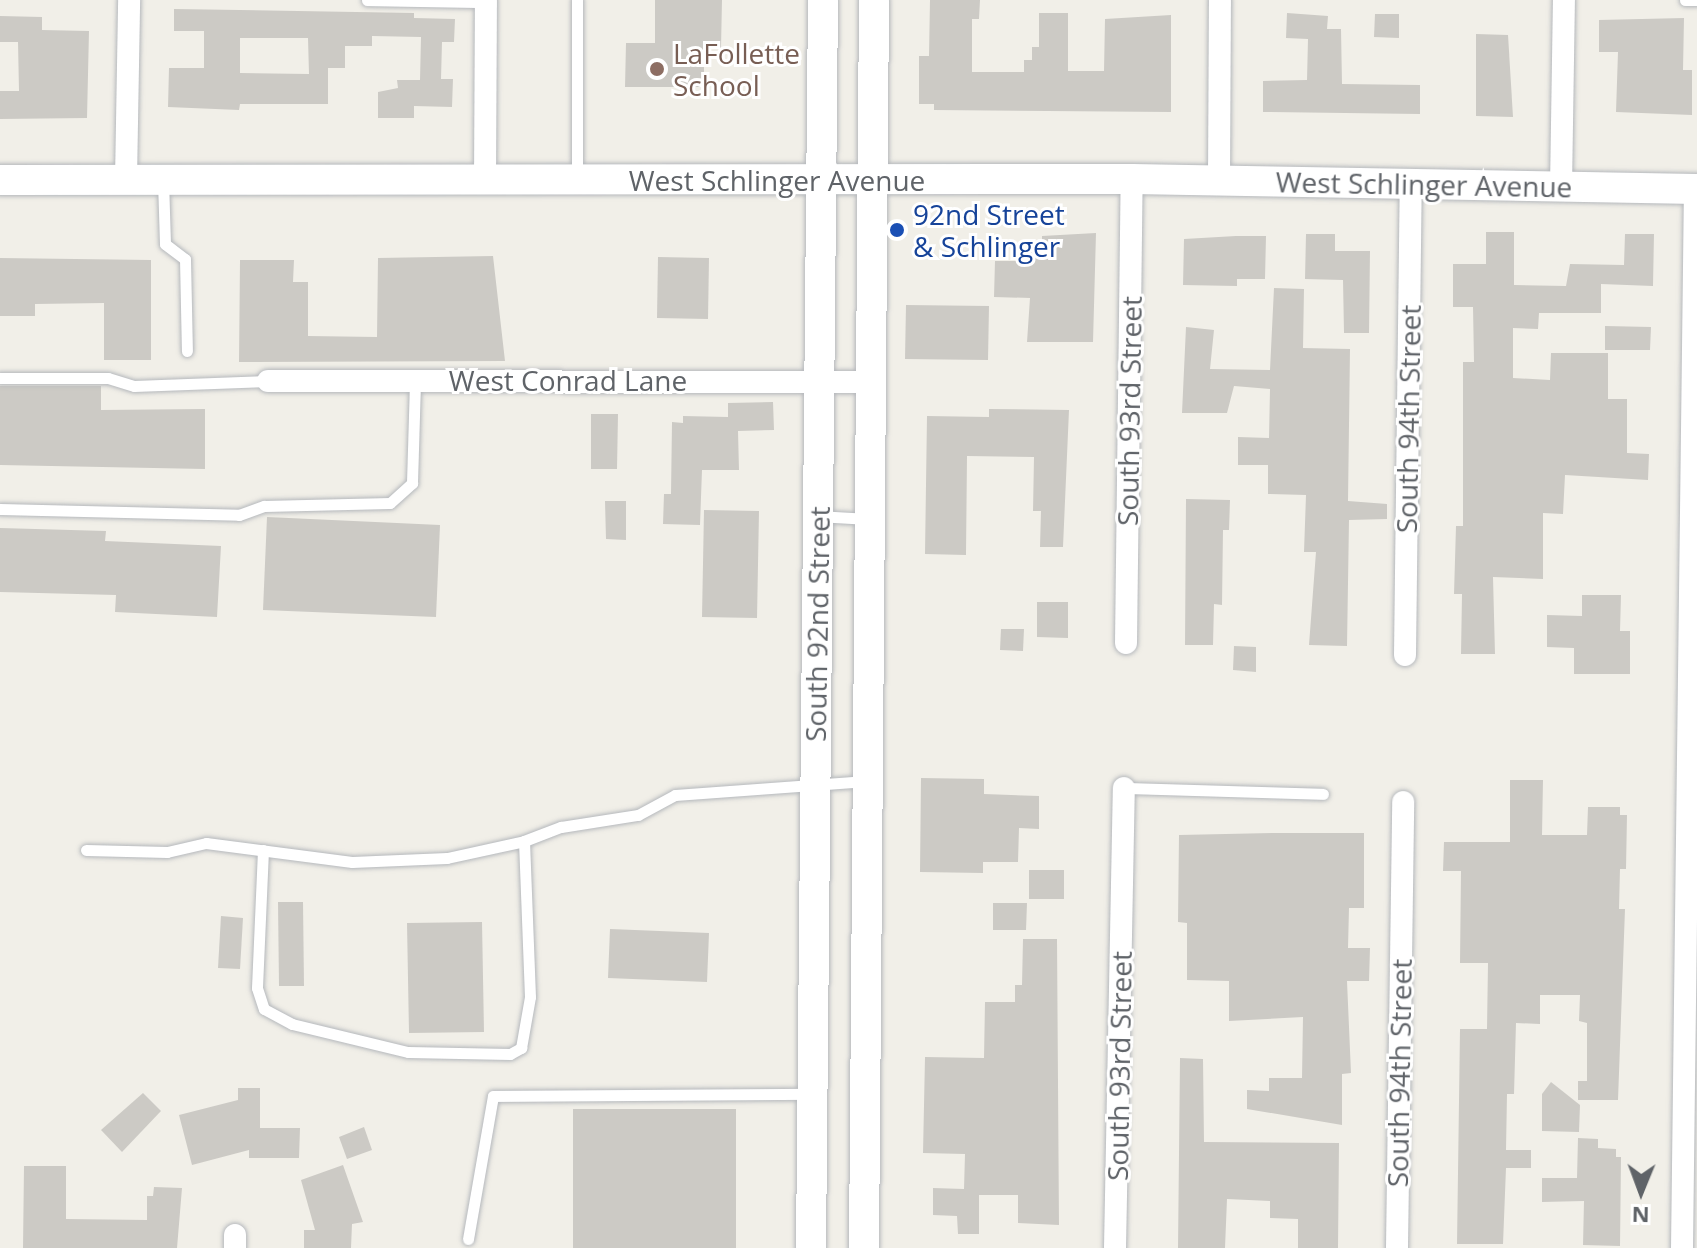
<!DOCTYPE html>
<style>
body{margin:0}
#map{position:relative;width:1697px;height:1248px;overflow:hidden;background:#f1efe8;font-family:"Open Sans",sans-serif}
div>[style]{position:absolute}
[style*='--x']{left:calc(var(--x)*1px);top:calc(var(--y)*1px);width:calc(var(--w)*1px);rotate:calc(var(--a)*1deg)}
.building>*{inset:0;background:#cccac5}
.roads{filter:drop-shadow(0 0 2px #b5b8bc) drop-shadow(0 0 2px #b5b8bc)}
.lane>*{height:11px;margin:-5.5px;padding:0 5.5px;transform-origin:5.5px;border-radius:5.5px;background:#fff}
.street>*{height:22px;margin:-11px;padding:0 11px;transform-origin:11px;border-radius:11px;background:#fff}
.secondary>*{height:30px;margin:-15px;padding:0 15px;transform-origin:15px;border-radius:15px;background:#fff}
.dots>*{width:22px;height:22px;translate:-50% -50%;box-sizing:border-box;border:4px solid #fff;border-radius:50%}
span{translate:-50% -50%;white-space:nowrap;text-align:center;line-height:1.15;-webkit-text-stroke:6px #fff;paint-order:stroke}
.education-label{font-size:28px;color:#785e54}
.left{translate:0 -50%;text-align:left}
.street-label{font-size:28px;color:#5f6368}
.transit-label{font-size:28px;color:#164399}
.north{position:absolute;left:1601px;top:1152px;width:80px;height:80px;-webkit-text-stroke:6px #fff;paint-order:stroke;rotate:181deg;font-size:22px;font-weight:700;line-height:32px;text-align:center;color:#5f6368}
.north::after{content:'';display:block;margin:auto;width:28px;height:36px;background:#5f6368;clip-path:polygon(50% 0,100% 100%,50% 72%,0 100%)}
</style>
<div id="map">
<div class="building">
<div style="clip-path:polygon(655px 0,722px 0,721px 48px,704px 48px,704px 87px,625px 87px,626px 43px,655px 43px)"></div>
<div style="clip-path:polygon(930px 0,980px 0,979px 19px,972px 19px,972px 72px,1024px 72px,1024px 60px,1032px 60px,1032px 47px,1039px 47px,1039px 13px,1068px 13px,1068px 71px,1104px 71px,1105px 19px,1171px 15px,1171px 112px,934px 110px,934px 104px,919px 104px,919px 56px,929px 56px)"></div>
<div style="clip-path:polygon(evenodd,174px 9px,414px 13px,414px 18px,455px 19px,454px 42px,442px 42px,441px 79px,453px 79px,452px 107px,414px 106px,414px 118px,378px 118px,378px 92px,398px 88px,397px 80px,420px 80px,421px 37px,372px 36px,372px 46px,345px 46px,345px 68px,328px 68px,328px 104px,240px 104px,239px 110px,168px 107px,169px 68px,204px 68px,204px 31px,174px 31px,174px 9px,240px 38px,308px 38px,309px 74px,240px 73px,240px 38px)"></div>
<div style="clip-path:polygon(1287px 13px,1328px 16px,1327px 29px,1341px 29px,1342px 84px,1420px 85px,1420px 114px,1263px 112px,1263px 81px,1307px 80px,1308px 39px,1286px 38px)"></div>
<div style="clip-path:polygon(1375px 14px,1399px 14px,1399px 38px,1374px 37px)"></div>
<div style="clip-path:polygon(0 16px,42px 17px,42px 30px,89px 31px,87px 118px,0 119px,0 91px,19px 91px,18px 42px,0 42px)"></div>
<div style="clip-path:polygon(1684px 18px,1683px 70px,1692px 70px,1692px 115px,1616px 112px,1618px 52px,1599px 52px,1599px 20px)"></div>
<div style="clip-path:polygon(1476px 34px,1508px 35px,1513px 117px,1476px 116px)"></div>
<div style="clip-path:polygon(1486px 232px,1514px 232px,1514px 285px,1566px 286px,1570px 264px,1624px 265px,1625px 234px,1654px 234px,1653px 286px,1601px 284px,1601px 313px,1539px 313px,1538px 329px,1513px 328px,1513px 378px,1550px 380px,1551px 353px,1608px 353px,1608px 399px,1627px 399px,1627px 453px,1649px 454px,1648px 480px,1565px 475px,1563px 514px,1543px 513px,1543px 579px,1493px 577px,1495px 654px,1461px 654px,1462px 594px,1454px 594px,1456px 526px,1463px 526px,1463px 362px,1474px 362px,1473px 307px,1453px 307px,1453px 264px,1486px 264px)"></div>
<div style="clip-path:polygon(1096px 233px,1093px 342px,1027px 342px,1030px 298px,994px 297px,995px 261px,1029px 261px,1029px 243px,1042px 243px,1042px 236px)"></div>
<div style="clip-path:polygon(1306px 234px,1335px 234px,1335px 251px,1370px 251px,1369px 333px,1344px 333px,1343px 280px,1305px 279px)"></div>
<div style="clip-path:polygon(1236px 236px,1266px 236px,1265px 279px,1237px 279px,1237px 286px,1183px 285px,1184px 239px)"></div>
<div style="clip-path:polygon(493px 256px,505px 361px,239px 362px,240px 260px,294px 260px,293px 282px,308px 282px,308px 336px,377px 337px,378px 258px)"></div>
<div style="clip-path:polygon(658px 257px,709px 258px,708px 319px,657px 318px)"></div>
<div style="clip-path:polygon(0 258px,151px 260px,151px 360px,104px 360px,104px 303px,35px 304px,35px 316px,0 316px)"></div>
<div style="clip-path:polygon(1274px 288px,1304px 289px,1303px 348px,1350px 349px,1348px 501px,1387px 504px,1387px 519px,1349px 520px,1347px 646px,1309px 645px,1316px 552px,1304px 552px,1306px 495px,1268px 494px,1268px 465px,1238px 465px,1238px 437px,1269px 438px,1270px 389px,1234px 386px,1227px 413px,1182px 413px,1186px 327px,1214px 330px,1210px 369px,1270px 370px)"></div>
<div style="clip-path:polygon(906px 305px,989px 306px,988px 360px,905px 359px)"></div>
<div style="clip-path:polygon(1605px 326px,1651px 327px,1650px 350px,1605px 350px)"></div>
<div style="clip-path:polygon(0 386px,101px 386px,101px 410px,205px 409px,205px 469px,0 465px)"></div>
<div style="clip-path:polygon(773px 402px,774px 430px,738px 431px,739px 470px,702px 470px,700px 525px,663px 524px,664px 494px,671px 494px,672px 422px,683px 423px,683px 416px,728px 417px,728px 403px)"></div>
<div style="clip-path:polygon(989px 409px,1069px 410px,1063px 547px,1040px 547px,1041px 511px,1033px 511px,1034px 457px,967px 456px,966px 555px,925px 554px,927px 416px,989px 417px)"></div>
<div style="clip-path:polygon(591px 414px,618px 414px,617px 469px,591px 469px)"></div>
<div style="clip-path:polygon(1186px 499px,1230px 500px,1229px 530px,1223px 530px,1222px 605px,1214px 604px,1213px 645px,1185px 645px)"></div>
<div style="clip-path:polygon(605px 501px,626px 501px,626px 540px,606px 539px)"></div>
<div style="clip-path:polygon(704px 510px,759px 511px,757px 618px,702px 617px)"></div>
<div style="clip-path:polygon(267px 517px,440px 525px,436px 617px,263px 610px)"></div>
<div style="clip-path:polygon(0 528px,106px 531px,105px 541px,221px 546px,217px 617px,115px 612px,116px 595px,0 592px)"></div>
<div style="clip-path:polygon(1582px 595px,1621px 595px,1620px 631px,1630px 631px,1630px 674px,1574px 674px,1574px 648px,1547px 647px,1547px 615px,1582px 616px)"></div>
<div style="clip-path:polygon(1037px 602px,1068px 602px,1068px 638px,1037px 637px)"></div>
<div style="clip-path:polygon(1001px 629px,1024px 629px,1023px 651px,1000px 650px)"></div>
<div style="clip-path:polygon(1234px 646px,1256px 647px,1256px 672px,1233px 670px)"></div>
<div style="clip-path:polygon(921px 778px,984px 779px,984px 794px,1039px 796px,1039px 829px,1019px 828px,1018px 862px,983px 862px,983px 873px,920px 872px)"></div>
<div style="clip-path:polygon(1510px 780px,1543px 780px,1542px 835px,1587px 835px,1588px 807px,1620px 807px,1620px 815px,1627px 815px,1626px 869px,1620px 869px,1619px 909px,1625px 909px,1618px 1100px,1578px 1100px,1578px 1081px,1587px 1081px,1587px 1023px,1579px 1021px,1580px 995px,1540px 995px,1540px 1024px,1516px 1023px,1514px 1094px,1507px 1094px,1506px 1150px,1531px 1150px,1531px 1168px,1506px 1168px,1503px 1244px,1457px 1244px,1460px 1029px,1487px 1029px,1488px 963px,1460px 963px,1461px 871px,1443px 871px,1444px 842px,1510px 842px)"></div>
<div style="clip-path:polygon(1273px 833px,1364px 833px,1364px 908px,1349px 908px,1348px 948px,1370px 948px,1369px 981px,1347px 981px,1351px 1073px,1342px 1074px,1342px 1125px,1247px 1109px,1247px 1090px,1269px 1091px,1269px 1078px,1302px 1078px,1303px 1017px,1229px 1021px,1229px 981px,1187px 980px,1187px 923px,1178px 922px,1179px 835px)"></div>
<div style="clip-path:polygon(1029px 870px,1064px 870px,1064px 899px,1029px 899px)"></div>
<div style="clip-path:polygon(278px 902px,303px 902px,304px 986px,279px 986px)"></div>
<div style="clip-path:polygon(993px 903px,1027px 903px,1026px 930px,993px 930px)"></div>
<div style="clip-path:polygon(221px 916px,243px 918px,240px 969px,218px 968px)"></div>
<div style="clip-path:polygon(482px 922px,484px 1032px,409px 1033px,407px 923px)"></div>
<div style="clip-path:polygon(610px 929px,709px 933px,707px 982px,608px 978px)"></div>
<div style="clip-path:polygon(1023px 939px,1057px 939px,1059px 1225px,1018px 1223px,1018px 1195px,979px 1195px,979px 1234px,958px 1234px,957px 1216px,933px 1215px,933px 1188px,964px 1189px,965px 1154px,923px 1153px,925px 1057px,984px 1058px,985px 1002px,1015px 1002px,1015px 985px,1022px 985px)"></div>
<div style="clip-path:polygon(1180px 1058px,1203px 1059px,1204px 1142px,1339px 1143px,1338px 1248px,1298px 1248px,1298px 1219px,1270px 1218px,1270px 1201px,1227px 1199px,1225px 1248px,1178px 1248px)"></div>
<div style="clip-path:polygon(1551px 1082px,1580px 1105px,1579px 1132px,1542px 1131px,1542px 1094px)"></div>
<div style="clip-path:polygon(238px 1088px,260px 1088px,260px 1128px,300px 1128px,299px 1158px,249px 1158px,249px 1150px,192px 1165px,179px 1115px,238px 1100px)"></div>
<div style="clip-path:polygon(143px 1093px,161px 1111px,122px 1152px,101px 1130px)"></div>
<div style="clip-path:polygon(573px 1109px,736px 1109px,736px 1248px,573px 1248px)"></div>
<div style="clip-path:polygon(364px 1127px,372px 1150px,347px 1159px,339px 1137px)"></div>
<div style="clip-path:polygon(1578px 1138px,1598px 1139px,1598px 1148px,1616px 1149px,1616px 1157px,1621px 1157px,1620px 1246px,1583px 1245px,1584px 1201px,1542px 1202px,1542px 1178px,1577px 1178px)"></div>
<div style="clip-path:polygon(343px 1165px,363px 1222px,352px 1224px,351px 1248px,304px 1248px,304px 1230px,315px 1230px,301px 1180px)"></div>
<div style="clip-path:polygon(24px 1166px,66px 1166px,66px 1219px,147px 1220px,147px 1196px,153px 1196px,154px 1187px,182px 1188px,177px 1248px,23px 1248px)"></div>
</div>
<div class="roads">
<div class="lane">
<div style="--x:367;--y:0;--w:119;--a:1"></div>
<div style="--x:577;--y:0;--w:179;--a:90"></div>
<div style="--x:1685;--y:0;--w:12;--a:0"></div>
<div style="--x:163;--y:180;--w:64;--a:88.2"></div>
<div style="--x:165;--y:244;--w:25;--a:37"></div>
<div style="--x:185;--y:259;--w:92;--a:88.8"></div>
<div style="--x:0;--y:378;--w:108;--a:0"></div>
<div style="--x:108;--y:378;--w:27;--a:17"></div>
<div style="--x:134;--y:386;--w:134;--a:-2.1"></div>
<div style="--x:0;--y:509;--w:239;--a:1.4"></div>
<div style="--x:239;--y:515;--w:27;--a:-20"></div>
<div style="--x:264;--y:506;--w:126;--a:-1.4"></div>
<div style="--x:390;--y:503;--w:30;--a:-42"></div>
<div style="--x:412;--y:483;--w:103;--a:-88.3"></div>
<div style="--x:818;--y:516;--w:50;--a:3.4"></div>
<div style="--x:1124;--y:788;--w:199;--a:1.7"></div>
<div style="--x:86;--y:850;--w:81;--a:1.4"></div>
<div style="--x:167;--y:852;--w:40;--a:-13"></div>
<div style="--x:206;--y:843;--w:147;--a:7.4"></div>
<div style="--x:352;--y:862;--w:95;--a:-2.4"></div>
<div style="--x:447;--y:858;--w:79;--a:-12.4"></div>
<div style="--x:263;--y:850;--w:138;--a:92.5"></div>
<div style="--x:257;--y:988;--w:22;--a:72"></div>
<div style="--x:264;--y:1009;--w:32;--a:28"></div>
<div style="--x:292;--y:1024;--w:119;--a:13.6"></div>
<div style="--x:408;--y:1052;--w:102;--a:1.1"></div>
<div style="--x:510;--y:1054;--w:13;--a:-29"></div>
<div style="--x:521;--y:1048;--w:52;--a:-80"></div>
<div style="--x:530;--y:997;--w:156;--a:-92.2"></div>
<div style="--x:524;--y:841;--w:40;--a:-21"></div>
<div style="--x:561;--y:827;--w:78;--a:-8.9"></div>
<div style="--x:638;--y:815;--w:42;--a:-28.4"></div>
<div style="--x:675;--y:795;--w:192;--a:-4.2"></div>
<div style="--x:468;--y:1239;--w:145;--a:-80.1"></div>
<div style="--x:493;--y:1096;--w:319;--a:-0.4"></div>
</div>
<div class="street">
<div style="--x:126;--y:180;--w:180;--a:-89"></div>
<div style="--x:1219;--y:180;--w:180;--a:-89.7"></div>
<div style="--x:485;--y:181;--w:181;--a:-89.7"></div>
<div style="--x:1561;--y:187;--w:187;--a:-89.1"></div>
<div style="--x:268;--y:381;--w:601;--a:0.1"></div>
<div style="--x:1126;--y:643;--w:464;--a:-89.3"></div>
<div style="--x:1405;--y:655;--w:471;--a:-89.3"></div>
<div style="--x:235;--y:1248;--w:13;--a:-90"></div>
<div style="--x:1115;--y:1248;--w:460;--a:-88.9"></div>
<div style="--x:1397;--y:1248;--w:446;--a:-89.2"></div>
<div style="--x:1682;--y:1248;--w:1059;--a:-89.3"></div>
</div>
<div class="secondary">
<div style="--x:0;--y:180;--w:1132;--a:-0.05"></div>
<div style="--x:1132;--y:179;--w:565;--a:1.01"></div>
<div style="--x:811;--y:1248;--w:1248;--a:-89.45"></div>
<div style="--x:864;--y:1248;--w:1248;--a:-89.54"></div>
</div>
</div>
<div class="dots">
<div style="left:657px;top:69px;background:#8d6e63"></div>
<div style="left:897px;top:230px;background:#1a4fb4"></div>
</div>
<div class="education-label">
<span class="left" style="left:673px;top:69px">LaFollette<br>School</span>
</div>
<div class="street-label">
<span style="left:777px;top:180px">West Schlinger Avenue</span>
<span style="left:1424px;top:184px;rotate:1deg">West Schlinger Avenue</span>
<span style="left:568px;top:380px">West Conrad Lane</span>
<span style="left:1129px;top:411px;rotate:-89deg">South 93rd Street</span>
<span style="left:1408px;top:419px;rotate:-89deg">South 94th Street</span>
<span style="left:817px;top:624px;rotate:-89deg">South 92nd Street</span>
<span style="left:1119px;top:1066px;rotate:-89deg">South 93rd Street</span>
<span style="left:1399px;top:1073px;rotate:-89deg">South 94th Street</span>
</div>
<div class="transit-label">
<span class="left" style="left:913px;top:230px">92nd Street<br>&amp; Schlinger</span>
</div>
<div class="north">N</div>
</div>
